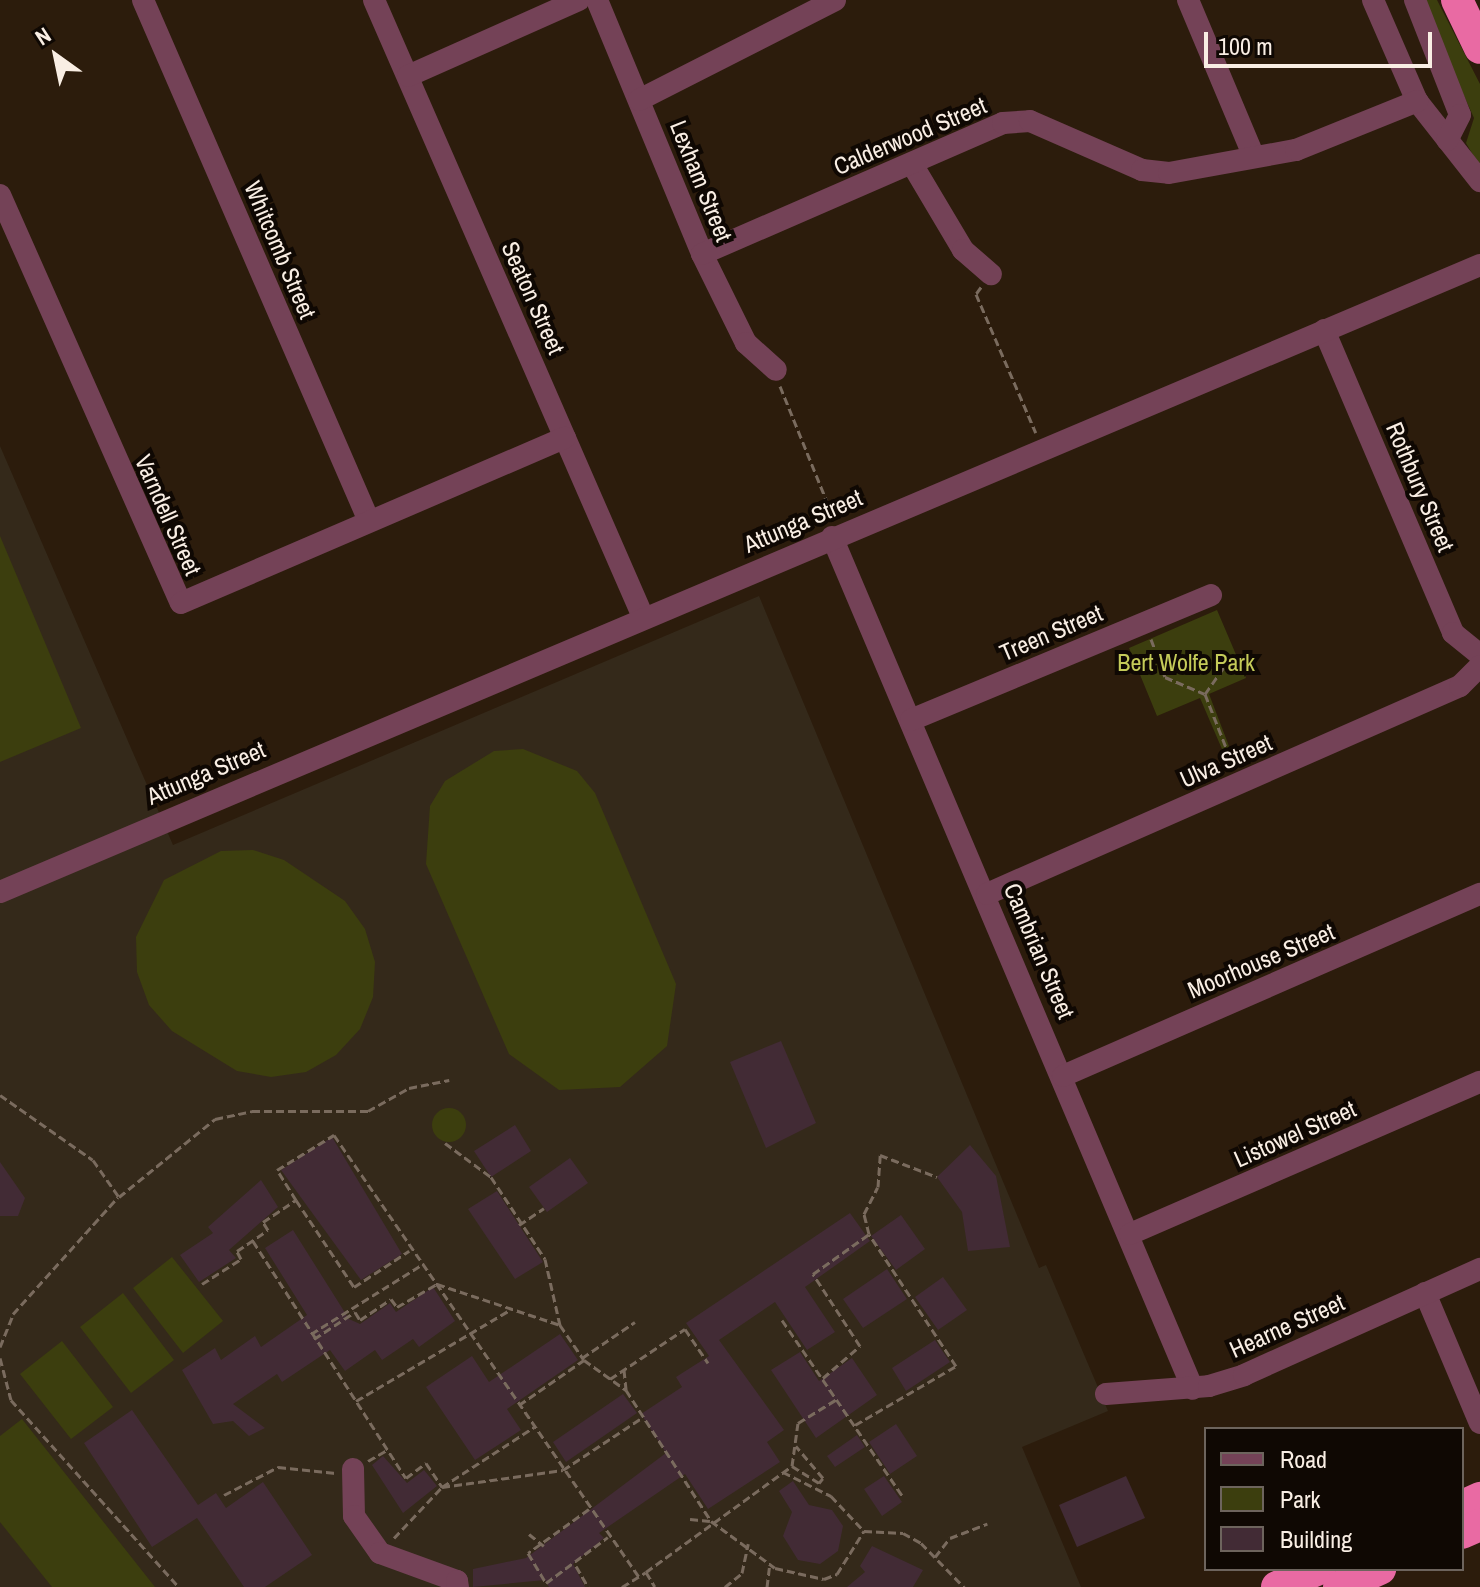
<!DOCTYPE html>
<style>
body{margin:0}
#map{position:relative;width:1480px;height:1587px;overflow:hidden;background:#2c1c0c;font-family:"Archivo Narrow",sans-serif}
div>[style]{position:absolute}
[style*='--x']{left:calc(var(--x)*1px);top:calc(var(--y)*1px);width:calc(var(--w)*1px);rotate:calc(var(--a)*1deg)}
.education>*{inset:0;background:#34291a}
.green>*{inset:0;background:#3c3e0e}
.round{border-radius:50%}
.building>*{inset:0;background:#422b35}
.path>*{height:3px;margin-top:-1.5px;transform-origin:0;background:repeating-linear-gradient(90deg,#7a6b5e 0 8px,transparent 0 12px)}
.minor>*{height:22px;margin:-11px;padding:0 11px;transform-origin:11px;border-radius:11px;background:#744257}
.highway>*{height:32px;margin:-16px;padding:0 16px;transform-origin:16px;border-radius:16px;background:#e96aa3}
span{translate:-50% -50%;white-space:nowrap;text-align:center;line-height:1.15;-webkit-text-stroke:8px #0f0803;paint-order:stroke}
.street-label{font-size:24px;color:#f9eee4}
.park-label{font-size:24px;color:#c5cb59}
.legend{position:absolute;left:1204px;top:1427px;width:260px;height:144px;box-sizing:border-box;background:#0f0803;border:2px solid #6d645d;margin:0;padding:10px 14px;list-style:none;font-size:24px;color:#f9eee4}
.legend li{display:flex;align-items:center;gap:16px;height:40px}
.legend b{width:40px;border:2px solid #6d645d}
.north{position:absolute;left:16px;top:16px;width:80px;height:80px;-webkit-text-stroke:6px #0f0803;paint-order:stroke;rotate:327deg;font-size:22px;font-weight:700;line-height:32px;text-align:center;color:#f9eee4}
.north::after{content:'';display:block;margin:auto;width:28px;height:36px;background:#f9eee4;clip-path:polygon(50% 0,100% 100%,50% 72%,0 100%)}
.scale{position:absolute;left:1204px;top:32px;width:228px;height:36px;box-sizing:border-box;border:4px solid #f9eee4;border-top:0;padding-left:10px;font-size:24px;line-height:28px;white-space:nowrap;color:#f9eee4;-webkit-text-stroke:6px #0f0803;paint-order:stroke}
</style>
<div id="map">
<div class="education">
<div style="clip-path:polygon(0 446px,173px 845px,759px 596px,1039px 1268px,1046px 1265px,1108px 1411px,1022px 1447px,1081px 1587px,0 1587px)"></div>
</div>
<div class="green">
<div style="clip-path:polygon(1421px 0,1437px 0,1480px 84px,1480px 167px,1466px 143px,1474px 118px)"></div>
<div style="clip-path:polygon(0 536px,81px 728px,0 762px)"></div>
<div style="clip-path:polygon(1217px 610px,1246px 678px,1209px 694px,1237px 767px,1231px 770px,1200px 698px,1157px 716px,1129px 648px)"></div>
<div style="clip-path:polygon(523px 749px,577px 771px,595px 793px,676px 984px,667px 1046px,620px 1087px,559px 1090px,509px 1054px,426px 864px,430px 806px,445px 781px,494px 751px)"></div>
<div style="clip-path:polygon(253px 850px,284px 860px,345px 901px,365px 929px,375px 962px,373px 997px,360px 1029px,336px 1055px,306px 1072px,271px 1077px,237px 1071px,172px 1031px,149px 1005px,137px 972px,136px 937px,164px 880px,221px 851px)"></div>
<div class="round" style="left:432px;top:1108px;width:34px;height:34px"></div>
<div style="clip-path:polygon(172px 1257px,223px 1321px,183px 1353px,133px 1288px)"></div>
<div style="clip-path:polygon(123px 1293px,174px 1360px,131px 1393px,80px 1327px)"></div>
<div style="clip-path:polygon(62px 1341px,113px 1407px,71px 1439px,20px 1374px)"></div>
<div style="clip-path:polygon(22px 1419px,155px 1587px,52px 1587px,0 1522px,0 1436px)"></div>
</div>
<div class="building">
<div style="clip-path:polygon(781px 1041px,816px 1123px,766px 1148px,730px 1062px)"></div>
<div style="clip-path:polygon(515px 1125px,531px 1151px,491px 1177px,474px 1151px)"></div>
<div style="clip-path:polygon(332px 1137px,402px 1254px,361px 1280px,281px 1170px)"></div>
<div style="clip-path:polygon(970px 1145px,996px 1176px,1010px 1247px,968px 1251px,962px 1212px,937px 1177px)"></div>
<div style="clip-path:polygon(570px 1158px,588px 1183px,547px 1212px,529px 1187px)"></div>
<div style="clip-path:polygon(0 1162px,25px 1198px,18px 1216px,0 1216px)"></div>
<div style="clip-path:polygon(261px 1180px,278px 1207px,229px 1250px,236px 1258px,199px 1282px,180px 1255px,213px 1233px,208px 1227px)"></div>
<div style="clip-path:polygon(497px 1191px,543px 1262px,515px 1279px,468px 1209px)"></div>
<div style="clip-path:polygon(850px 1213px,870px 1241px,805px 1287px,835px 1332px,807px 1350px,775px 1302px,719px 1340px,784px 1430px,767px 1442px,780px 1462px,708px 1509px,685px 1474px,599px 1533px,604px 1538px,573px 1564px,585px 1587px,549px 1587px,545px 1580px,473px 1587px,473px 1569px,526px 1558px,666px 1453px,641px 1414px,682px 1387px,676px 1377px,709px 1356px,686px 1323px)"></div>
<div style="clip-path:polygon(901px 1215px,925px 1249px,896px 1270px,871px 1236px)"></div>
<div style="clip-path:polygon(293px 1230px,349px 1319px,360px 1324px,390px 1303px,396px 1312px,433px 1287px,455px 1321px,419px 1347px,413px 1339px,382px 1360px,375px 1350px,345px 1371px,330px 1350px,282px 1382px,277px 1374px,233px 1404px,265px 1428px,249px 1436px,233px 1421px,213px 1424px,182px 1370px,215px 1348px,221px 1360px,255px 1336px,261px 1347px,307px 1315px,265px 1248px)"></div>
<div style="clip-path:polygon(887px 1269px,907px 1299px,863px 1328px,843px 1299px)"></div>
<div style="clip-path:polygon(943px 1277px,967px 1310px,938px 1330px,915px 1297px)"></div>
<div style="clip-path:polygon(560px 1334px,578px 1360px,507px 1409px,521px 1430px,475px 1460px,426px 1387px,472px 1356px,489px 1382px)"></div>
<div style="clip-path:polygon(935px 1340px,950px 1362px,906px 1391px,892px 1368px)"></div>
<div style="clip-path:polygon(800px 1352px,819px 1381px,852px 1358px,877px 1395px,816px 1438px,771px 1370px)"></div>
<div style="clip-path:polygon(623px 1394px,637px 1413px,566px 1462px,553px 1442px)"></div>
<div style="clip-path:polygon(132px 1410px,198px 1505px,216px 1493px,226px 1508px,263px 1482px,312px 1555px,265px 1587px,244px 1587px,197px 1518px,152px 1547px,84px 1443px)"></div>
<div style="clip-path:polygon(896px 1424px,917px 1456px,890px 1474px,869px 1442px)"></div>
<div style="clip-path:polygon(857px 1435px,865px 1447px,835px 1467px,827px 1456px)"></div>
<div style="clip-path:polygon(383px 1456px,407px 1483px,424px 1470px,437px 1486px,403px 1513px,372px 1465px)"></div>
<div style="clip-path:polygon(884px 1476px,902px 1502px,882px 1516px,864px 1489px)"></div>
<div style="clip-path:polygon(1126px 1476px,1145px 1518px,1077px 1547px,1059px 1505px)"></div>
<div style="clip-path:polygon(793px 1481px,809px 1505px,832px 1510px,843px 1526px,838px 1551px,820px 1564px,798px 1560px,783px 1536px,792px 1512px,779px 1491px)"></div>
<div style="clip-path:polygon(872px 1546px,923px 1570px,913px 1587px,847px 1587px,865px 1572px,860px 1566px)"></div>
</div>
<div class="path">
<div style="--x:981;--y:287;--w:9;--a:126"></div>
<div style="--x:976;--y:294;--w:151;--a:66.7"></div>
<div style="--x:780;--y:386;--w:144;--a:67.9"></div>
<div style="--x:1151;--y:639;--w:40;--a:69.8"></div>
<div style="--x:1165;--y:677;--w:43;--a:23"></div>
<div style="--x:1205;--y:694;--w:76;--a:68.5"></div>
<div style="--x:1205;--y:694;--w:39;--a:-55"></div>
<div style="--x:0;--y:1095;--w:113;--a:35"></div>
<div style="--x:93;--y:1160;--w:45;--a:54.9"></div>
<div style="--x:119;--y:1197;--w:124;--a:-39.1"></div>
<div style="--x:215;--y:1119;--w:38;--a:-12"></div>
<div style="--x:252;--y:1111;--w:116;--a:0"></div>
<div style="--x:368;--y:1111;--w:47;--a:-29.3"></div>
<div style="--x:409;--y:1088;--w:41;--a:-11.3"></div>
<div style="--x:445;--y:1143;--w:57;--a:36.5"></div>
<div style="--x:491;--y:1177;--w:98;--a:56.6"></div>
<div style="--x:545;--y:1259;--w:68;--a:77.2"></div>
<div style="--x:296;--y:1200;--w:105;--a:56.3"></div>
<div style="--x:354;--y:1287;--w:66;--a:-33.2"></div>
<div style="--x:519;--y:1225;--w:30;--a:-34"></div>
<div style="--x:253;--y:1241;--w:282;--a:57.2"></div>
<div style="--x:406;--y:1478;--w:25;--a:-37"></div>
<div style="--x:426;--y:1463;--w:29;--a:56"></div>
<div style="--x:442;--y:1487;--w:110;--a:-33.1"></div>
<div style="--x:202;--y:1284;--w:46;--a:-32.7"></div>
<div style="--x:241;--y:1259;--w:9;--a:-117"></div>
<div style="--x:237;--y:1251;--w:37;--a:-34"></div>
<div style="--x:268;--y:1230;--w:9;--a:-122"></div>
<div style="--x:263;--y:1222;--w:40;--a:-34"></div>
<div style="--x:296;--y:1200;--w:36;--a:-122"></div>
<div style="--x:277;--y:1170;--w:67;--a:-31.6"></div>
<div style="--x:334;--y:1135;--w:537;--a:55.39"></div>
<div style="--x:782;--y:1320;--w:214;--a:55.6"></div>
<div style="--x:311;--y:1334;--w:132;--a:-32"></div>
<div style="--x:314;--y:1339;--w:49;--a:-33.4"></div>
<div style="--x:355;--y:1312;--w:9;--a:58"></div>
<div style="--x:360;--y:1320;--w:37;--a:-34"></div>
<div style="--x:391;--y:1299;--w:10;--a:53"></div>
<div style="--x:397;--y:1307;--w:46;--a:-29.9"></div>
<div style="--x:437;--y:1284;--w:130;--a:18.4"></div>
<div style="--x:560;--y:1325;--w:42;--a:55.6"></div>
<div style="--x:584;--y:1360;--w:52;--a:35.5"></div>
<div style="--x:626;--y:1390;--w:156;--a:57"></div>
<div style="--x:711;--y:1521;--w:79;--a:36.3"></div>
<div style="--x:775;--y:1568;--w:50;--a:12.7"></div>
<div style="--x:824;--y:1579;--w:14;--a:-21"></div>
<div style="--x:837;--y:1574;--w:51;--a:-57.9"></div>
<div style="--x:0;--y:1347;--w:35;--a:-68"></div>
<div style="--x:13;--y:1314;--w:157;--a:-48.1"></div>
<div style="--x:0;--y:1358;--w:43;--a:75.3"></div>
<div style="--x:11;--y:1400;--w:251;--a:48.1"></div>
<div style="--x:582;--y:1358;--w:64;--a:-34.2"></div>
<div style="--x:624;--y:1370;--w:20;--a:84"></div>
<div style="--x:823;--y:1378;--w:49;--a:-40.9"></div>
<div style="--x:860;--y:1346;--w:86;--a:-123.1"></div>
<div style="--x:813;--y:1274;--w:69;--a:-35.5"></div>
<div style="--x:610;--y:1379;--w:90;--a:-33.7"></div>
<div style="--x:685;--y:1329;--w:41;--a:55.9"></div>
<div style="--x:356;--y:1401;--w:179;--a:-30.6"></div>
<div style="--x:519;--y:1405;--w:79;--a:-34.7"></div>
<div style="--x:855;--y:1425;--w:117;--a:-30.3"></div>
<div style="--x:956;--y:1366;--w:158;--a:-123.4"></div>
<div style="--x:869;--y:1234;--w:21;--a:-104"></div>
<div style="--x:864;--y:1214;--w:30;--a:-63"></div>
<div style="--x:878;--y:1187;--w:32;--a:-86"></div>
<div style="--x:880;--y:1155;--w:61;--a:21.1"></div>
<div style="--x:368;--y:1461;--w:22;--a:-30"></div>
<div style="--x:792;--y:1466;--w:32;--a:32"></div>
<div style="--x:819;--y:1483;--w:6;--a:-51"></div>
<div style="--x:823;--y:1478;--w:42;--a:-130.2"></div>
<div style="--x:783;--y:1472;--w:54;--a:26.6"></div>
<div style="--x:831;--y:1496;--w:48;--a:46.7"></div>
<div style="--x:864;--y:1531;--w:39;--a:3"></div>
<div style="--x:903;--y:1533;--w:21;--a:29"></div>
<div style="--x:921;--y:1543;--w:62;--a:45.7"></div>
<div style="--x:224;--y:1495;--w:61;--a:-27.4"></div>
<div style="--x:278;--y:1467;--w:58;--a:5.9"></div>
<div style="--x:589;--y:1509;--w:75;--a:144.2"></div>
<div style="--x:528;--y:1553;--w:35;--a:59"></div>
<div style="--x:546;--y:1583;--w:77;--a:-36.6"></div>
<div style="--x:690;--y:1519;--w:20;--a:6"></div>
<div style="--x:529;--y:1534;--w:19;--a:39"></div>
<div style="--x:394;--y:1538;--w:70;--a:-46.7"></div>
<div style="--x:442;--y:1487;--w:122;--a:-8"></div>
<div style="--x:563;--y:1470;--w:96;--a:-33.5"></div>
<div style="--x:935;--y:1557;--w:24;--a:-52"></div>
<div style="--x:950;--y:1538;--w:40;--a:-21"></div>
<div style="--x:576;--y:1566;--w:24;--a:60"></div>
<div style="--x:646;--y:1572;--w:180;--a:-36"></div>
<div style="--x:792;--y:1466;--w:43;--a:-82.1"></div>
<div style="--x:798;--y:1423;--w:46;--a:-31.6"></div>
<div style="--x:622;--y:1587;--w:28;--a:-32"></div>
<div style="--x:646;--y:1572;--w:17;--a:59"></div>
<div style="--x:725;--y:1587;--w:22;--a:-39"></div>
<div style="--x:742;--y:1573;--w:30;--a:-78"></div>
<div style="--x:767;--y:1587;--w:23;--a:-83"></div>
</div>
<div class="minor">
<div style="--x:143;--y:0;--w:568;--a:66.55"></div>
<div style="--x:374;--y:0;--w:673;--a:66.44"></div>
<div style="--x:597;--y:0;--w:275;--a:67.5"></div>
<div style="--x:702;--y:254;--w:99;--a:63.7"></div>
<div style="--x:746;--y:343;--w:40;--a:42"></div>
<div style="--x:1188;--y:0;--w:170;--a:67.2"></div>
<div style="--x:1373;--y:0;--w:110;--a:66.5"></div>
<div style="--x:1417;--y:101;--w:102;--a:51.8"></div>
<div style="--x:1415;--y:0;--w:123;--a:68.6"></div>
<div style="--x:1460;--y:115;--w:28;--a:117"></div>
<div style="--x:408;--y:76;--w:187;--a:-24"></div>
<div style="--x:639;--y:100;--w:220;--a:-27"></div>
<div style="--x:912;--y:164;--w:100;--a:59.3"></div>
<div style="--x:963;--y:250;--w:37;--a:41"></div>
<div style="--x:0;--y:195;--w:446;--a:66.1"></div>
<div style="--x:181;--y:603;--w:418;--a:-23.3"></div>
<div style="--x:702;--y:254;--w:328;--a:-23.5"></div>
<div style="--x:1003;--y:123;--w:27;--a:-4"></div>
<div style="--x:1030;--y:121;--w:122;--a:23.6"></div>
<div style="--x:1142;--y:170;--w:27;--a:6"></div>
<div style="--x:1169;--y:173;--w:129;--a:-10.3"></div>
<div style="--x:1296;--y:150;--w:131;--a:-22"></div>
<div style="--x:1324;--y:330;--w:329;--a:66.9"></div>
<div style="--x:1453;--y:633;--w:35;--a:39"></div>
<div style="--x:832;--y:537;--w:925;--a:67.04"></div>
<div style="--x:911;--y:720;--w:325;--a:-22.6"></div>
<div style="--x:0;--y:892;--w:1607;--a:-22.96"></div>
<div style="--x:987;--y:894;--w:517;--a:-23.74"></div>
<div style="--x:1460;--y:686;--w:28;--a:-45"></div>
<div style="--x:1063;--y:1076;--w:455;--a:-23.6"></div>
<div style="--x:1130;--y:1234;--w:382;--a:-23.5"></div>
<div style="--x:1425;--y:1293;--w:141;--a:67.1"></div>
<div style="--x:1106;--y:1394;--w:103;--a:-4.4"></div>
<div style="--x:1209;--y:1386;--w:37;--a:-17"></div>
<div style="--x:1244;--y:1375;--w:259;--a:-24.2"></div>
<div style="--x:353;--y:1469;--w:47;--a:88.8"></div>
<div style="--x:354;--y:1516;--w:45;--a:54.9"></div>
<div style="--x:380;--y:1553;--w:82;--a:20"></div>
<div style="--x:457;--y:1581;--w:6;--a:81"></div>
</div>
<div class="highway">
<div style="--x:1457;--y:0;--w:53;--a:64.4"></div>
<div style="--x:1462;--y:1506;--w:20;--a:-24"></div>
<div style="--x:1462;--y:1533;--w:20;--a:-24"></div>
<div style="--x:1277;--y:1587;--w:46;--a:-23.2"></div>
<div style="--x:1339;--y:1587;--w:45;--a:-23.7"></div>
</div>
<div class="street-label">
<span style="left:910px;top:136px;rotate:-23deg">Calderwood Street</span>
<span style="left:701px;top:181px;rotate:68deg">Lexham Street</span>
<span style="left:280px;top:250px;rotate:67deg">Whitcomb Street</span>
<span style="left:533px;top:298px;rotate:66deg">Seaton Street</span>
<span style="left:1420px;top:487px;rotate:67deg">Rothbury Street</span>
<span style="left:168px;top:515px;rotate:66deg">Varndell Street</span>
<span style="left:803px;top:521px;rotate:-23deg">Attunga Street</span>
<span style="left:1051px;top:633px;rotate:-23deg">Treen Street</span>
<span style="left:1226px;top:761px;rotate:-24deg">Ulva Street</span>
<span style="left:206px;top:773px;rotate:-23deg">Attunga Street</span>
<span style="left:1039px;top:951px;rotate:67deg">Cambrian Street</span>
<span style="left:1261px;top:961px;rotate:-23deg">Moorhouse Street</span>
<span style="left:1295px;top:1134px;rotate:-24deg">Listowel Street</span>
<span style="left:1287px;top:1326px;rotate:-24deg">Hearne Street</span>
</div>
<div class="park-label">
<span style="left:1186px;top:663px">Bert Wolfe Park</span>
</div>
<ul class="legend">
<li><b style="height:10px;background:#744257"></b>Road</li>
<li><b style="height:22px;background:#3c3e0e"></b>Park</li>
<li><b style="height:22px;background:#422b35"></b>Building</li>
</ul>
<div class="north">N</div>
<div class="scale">100 m</div>
</div>
